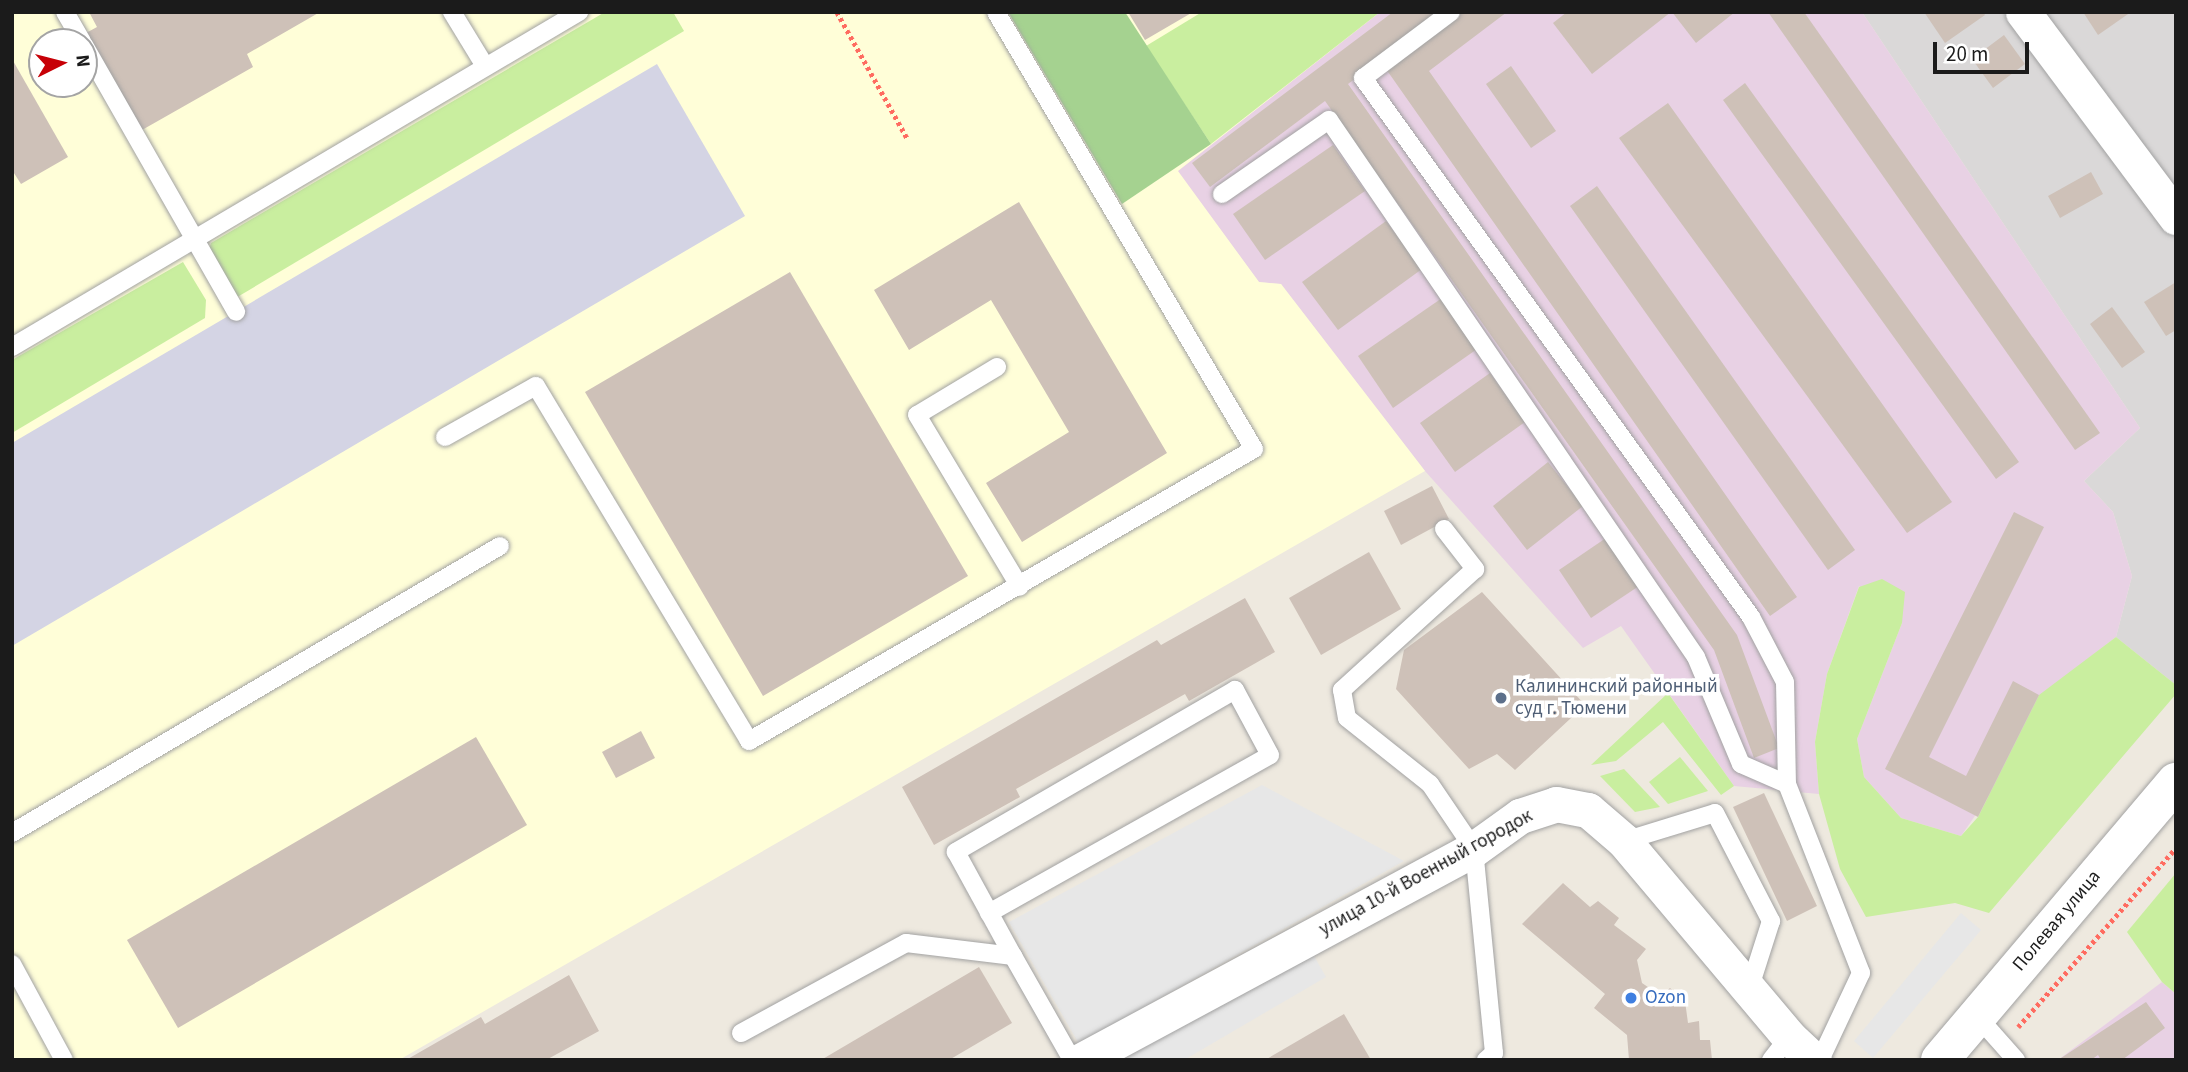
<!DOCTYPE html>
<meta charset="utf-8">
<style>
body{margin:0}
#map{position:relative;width:2188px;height:1072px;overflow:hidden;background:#eee9df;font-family:"Source Sans 3",sans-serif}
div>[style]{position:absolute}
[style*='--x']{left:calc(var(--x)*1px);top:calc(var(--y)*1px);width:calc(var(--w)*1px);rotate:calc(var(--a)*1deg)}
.residential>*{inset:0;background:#dad8d8}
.industrial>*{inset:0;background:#e8d1e4}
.education>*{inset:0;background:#fffed8}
.grass>*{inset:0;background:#c9ee9f}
.forest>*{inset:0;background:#a5d290}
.parking>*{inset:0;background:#e7e7e7}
.plaza>*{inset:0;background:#d4d4e4}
.building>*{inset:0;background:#cec1b8}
.path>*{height:4.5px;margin-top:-2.25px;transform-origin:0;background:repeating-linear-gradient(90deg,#ff6b60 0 3.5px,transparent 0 7px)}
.roads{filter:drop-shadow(0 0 2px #a2a2a2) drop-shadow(0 0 2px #a2a2a2)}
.service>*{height:18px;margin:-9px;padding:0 9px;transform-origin:9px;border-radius:9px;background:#fff}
.minor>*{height:35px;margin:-17.5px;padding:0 17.5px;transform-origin:17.5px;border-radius:17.5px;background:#fff}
.tertiary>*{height:38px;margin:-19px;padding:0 19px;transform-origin:19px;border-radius:19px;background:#fff}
.dots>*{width:19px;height:19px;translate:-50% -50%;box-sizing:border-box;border:4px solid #fff;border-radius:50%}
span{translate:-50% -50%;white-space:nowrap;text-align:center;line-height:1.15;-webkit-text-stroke:7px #fff;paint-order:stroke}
.service-label{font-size:19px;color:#4e5e75}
.left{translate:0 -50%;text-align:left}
.street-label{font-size:19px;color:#1b1b1b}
.shop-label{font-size:19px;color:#366cbe}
.frame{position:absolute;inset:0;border:14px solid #1b1b1b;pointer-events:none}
.north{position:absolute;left:28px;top:28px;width:70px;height:70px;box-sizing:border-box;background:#fff;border:2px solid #a4a4a4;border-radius:50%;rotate:84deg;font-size:19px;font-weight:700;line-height:28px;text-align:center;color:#1b1b1b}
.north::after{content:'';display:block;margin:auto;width:24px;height:32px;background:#c70007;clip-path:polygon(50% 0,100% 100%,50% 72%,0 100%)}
.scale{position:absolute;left:1933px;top:42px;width:96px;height:32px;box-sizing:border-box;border:4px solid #1b1b1b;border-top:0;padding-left:9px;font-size:21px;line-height:24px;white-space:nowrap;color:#1b1b1b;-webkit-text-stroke:5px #fff;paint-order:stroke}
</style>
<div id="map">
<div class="residential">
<div style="clip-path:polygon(1862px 12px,2176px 12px,2176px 685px,2116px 637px,2132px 576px,2113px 512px,2084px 481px,2140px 428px)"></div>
</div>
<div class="industrial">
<div style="clip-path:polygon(1380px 12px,1862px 12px,2140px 428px,2084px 481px,2113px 512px,2132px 576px,2116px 637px,2080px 665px,1961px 836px,1901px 818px,1864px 777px,1857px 739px,1902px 623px,1859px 586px,1827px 674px,1815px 742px,1819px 794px,1734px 786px,1621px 626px,1583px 648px,1425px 471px,1281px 284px,1259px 282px,1177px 171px)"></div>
<div style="clip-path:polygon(2162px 982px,2176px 994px,2176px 1060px,2058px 1060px)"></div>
</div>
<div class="education">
<div style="clip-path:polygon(evenodd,12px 12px,1380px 12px,1178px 171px,1259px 282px,1281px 284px,1425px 471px,399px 1060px,12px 1060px,12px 12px,42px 42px,84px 42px,84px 84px,42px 84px,42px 42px)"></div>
</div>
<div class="grass">
<div style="clip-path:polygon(605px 12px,673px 12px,684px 31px,234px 299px,207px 255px,211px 243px)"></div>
<div style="clip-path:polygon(1202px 12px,1380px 12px,1211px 144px,1146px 46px)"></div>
<div style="clip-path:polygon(183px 262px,206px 300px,205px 318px,12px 433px,12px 360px)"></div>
<div style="clip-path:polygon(1882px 579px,1905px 592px,1902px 623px,1857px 739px,1864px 777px,1901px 818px,1961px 836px,1978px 817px,2039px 695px,2116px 637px,2176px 685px,2176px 694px,1989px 913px,1955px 903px,1866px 917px,1840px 869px,1819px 794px,1815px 742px,1827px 674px,1859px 587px)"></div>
<div style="clip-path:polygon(1668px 693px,1734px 786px,1721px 795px,1663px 722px,1616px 761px,1591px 765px)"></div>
<div style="clip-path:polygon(1680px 757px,1708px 791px,1668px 804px,1649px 782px)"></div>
<div style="clip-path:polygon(1624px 769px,1660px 807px,1635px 812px,1600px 776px)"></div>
<div style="clip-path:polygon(2176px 873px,2176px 994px,2162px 982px,2127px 932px)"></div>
</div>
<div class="forest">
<div style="clip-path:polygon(1008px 12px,1125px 12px,1211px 144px,1122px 204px)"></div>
</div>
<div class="parking">
<div style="clip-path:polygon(1262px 785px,1404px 861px,1079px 1044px,1009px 922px)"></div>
<div style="clip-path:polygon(1961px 913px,1981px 930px,1873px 1058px,1854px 1041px)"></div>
<div style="clip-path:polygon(1310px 949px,1326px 977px,1184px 1060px,1118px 1060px)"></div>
</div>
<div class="plaza">
<div style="clip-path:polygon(657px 64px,745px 216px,12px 646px,12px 443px)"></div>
</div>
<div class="building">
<div style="clip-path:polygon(89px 12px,320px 12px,247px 54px,253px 67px,142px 130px,86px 33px,97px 27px)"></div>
<div style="clip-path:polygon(1128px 12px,1193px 12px,1145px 40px)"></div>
<div style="clip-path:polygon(1393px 12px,1444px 12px,1348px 84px,1737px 635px,1779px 748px,1754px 758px,1714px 650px,1325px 101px,1210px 187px,1192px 163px)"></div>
<div style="clip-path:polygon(1461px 12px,1507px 12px,1429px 71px,1797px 597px,1770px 616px,1386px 69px)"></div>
<div style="clip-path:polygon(1567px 12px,1671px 12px,1592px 74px,1553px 23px)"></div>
<div style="clip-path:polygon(1672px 12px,1735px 12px,1696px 43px)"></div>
<div style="clip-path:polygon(1768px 12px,1804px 12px,2100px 433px,2075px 450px)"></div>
<div style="clip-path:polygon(1924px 12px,1983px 12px,1985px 15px,1945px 43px)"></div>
<div style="clip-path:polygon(2083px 12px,2131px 12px,2098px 35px)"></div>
<div style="clip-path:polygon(2004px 35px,2025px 64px,1993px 88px,1972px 59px)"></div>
<div style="clip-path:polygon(12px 59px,68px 157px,21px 184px,12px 170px)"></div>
<div style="clip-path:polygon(1511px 66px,1556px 131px,1531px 148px,1486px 84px)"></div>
<div style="clip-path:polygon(1745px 83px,2019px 462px,1996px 479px,1723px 100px)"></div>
<div style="clip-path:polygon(1668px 103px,1952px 502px,1907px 533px,1619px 138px)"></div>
<div style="clip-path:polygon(1333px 145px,1365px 191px,1265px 260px,1233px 214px)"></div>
<div style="clip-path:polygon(2091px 172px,2103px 194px,2060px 218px,2048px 196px)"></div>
<div style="clip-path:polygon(1597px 186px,1855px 550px,1828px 570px,1570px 206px)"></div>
<div style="clip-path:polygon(1019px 202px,1167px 453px,1022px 542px,986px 483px,1069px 432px,991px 300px,909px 350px,874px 290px)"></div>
<div style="clip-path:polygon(1386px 221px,1422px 269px,1338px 330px,1302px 282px)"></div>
<div style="clip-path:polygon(790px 272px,968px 576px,763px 696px,585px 392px)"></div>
<div style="clip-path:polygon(2176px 282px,2176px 330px,2166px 336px,2144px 302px)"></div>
<div style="clip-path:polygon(1445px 296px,1480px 347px,1393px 408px,1358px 356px)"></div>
<div style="clip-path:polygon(2112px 307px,2145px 352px,2122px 368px,2090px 324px)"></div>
<div style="clip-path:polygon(1490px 373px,1525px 422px,1455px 472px,1420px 423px)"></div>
<div style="clip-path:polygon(1548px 462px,1583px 506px,1527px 550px,1493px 506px)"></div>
<div style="clip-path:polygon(1432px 486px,1449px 519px,1401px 545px,1384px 511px)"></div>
<div style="clip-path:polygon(2014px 512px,2044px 527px,1929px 757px,1966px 776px,2013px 681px,2039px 695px,1978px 817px,1885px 769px)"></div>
<div style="clip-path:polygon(1606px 538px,1639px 586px,1591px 618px,1559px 570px)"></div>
<div style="clip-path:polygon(1369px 552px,1401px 609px,1321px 655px,1289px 598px)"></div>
<div style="clip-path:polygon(1482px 592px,1585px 705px,1515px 770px,1497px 754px,1469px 769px,1396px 689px,1404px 650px)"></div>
<div style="clip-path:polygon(1245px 598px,1275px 652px,1189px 701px,1185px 694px,1016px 789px,1020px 797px,934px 845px,902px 787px,1157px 640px,1161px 645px)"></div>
<div style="clip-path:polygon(641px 731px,655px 758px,616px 778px,602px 752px)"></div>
<div style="clip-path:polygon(476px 737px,527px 825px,178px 1028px,127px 940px)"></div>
<div style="clip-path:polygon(1764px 793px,1817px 906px,1787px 921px,1733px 807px)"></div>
<div style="clip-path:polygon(1563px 883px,1590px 907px,1598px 901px,1619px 918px,1614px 925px,1646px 949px,1637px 960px,1642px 983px,1661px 996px,1670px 988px,1685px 1001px,1688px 1023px,1699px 1021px,1700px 1040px,1710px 1040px,1712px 1060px,1629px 1060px,1627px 1035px,1594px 1008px,1605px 994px,1522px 924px)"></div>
<div style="clip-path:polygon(979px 967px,1012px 1023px,949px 1060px,821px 1060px)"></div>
<div style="clip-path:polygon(569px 975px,599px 1031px,546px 1060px,406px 1060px,481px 1017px,485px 1024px)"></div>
<div style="clip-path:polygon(2146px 1002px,2165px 1028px,2122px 1060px,2101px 1060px,2098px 1055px,2091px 1060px,2058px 1060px)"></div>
<div style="clip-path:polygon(1344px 1014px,1371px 1060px,1265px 1060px)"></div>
</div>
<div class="path">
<div style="--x:837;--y:12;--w:144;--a:60.9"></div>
<div style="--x:2018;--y:1027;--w:239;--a:-48.6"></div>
</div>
<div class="roads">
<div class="service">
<div style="--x:65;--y:12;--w:34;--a:60"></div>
<div style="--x:452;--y:12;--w:63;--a:58.6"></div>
<div style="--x:1451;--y:12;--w:110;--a:143.1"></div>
<div style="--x:1363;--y:78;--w:664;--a:54.25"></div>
<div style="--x:1751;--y:617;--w:73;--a:62.4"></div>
<div style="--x:1785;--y:682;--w:102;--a:88.9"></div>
<div style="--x:1787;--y:784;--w:203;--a:68.6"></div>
<div style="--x:1861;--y:973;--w:96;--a:115.2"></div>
<div style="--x:84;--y:45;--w:307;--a:60.3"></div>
<div style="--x:1222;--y:194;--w:130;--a:-34.7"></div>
<div style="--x:1329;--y:120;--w:650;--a:55.65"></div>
<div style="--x:1696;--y:657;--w:116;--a:67.2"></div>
<div style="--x:1741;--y:764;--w:50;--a:23.5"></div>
<div style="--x:12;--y:347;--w:659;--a:-30.58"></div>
<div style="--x:997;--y:367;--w:93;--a:149"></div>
<div style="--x:917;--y:415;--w:200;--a:59.1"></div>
<div style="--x:445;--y:437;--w:104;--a:-29.3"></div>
<div style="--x:536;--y:386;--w:414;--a:59"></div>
<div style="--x:749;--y:741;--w:583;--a:-30.04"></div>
<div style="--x:1254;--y:449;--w:507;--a:-120.56"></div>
<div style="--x:1444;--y:529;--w:51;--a:52.2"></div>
<div style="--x:1475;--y:569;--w:180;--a:137.7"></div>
<div style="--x:1342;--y:690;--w:28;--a:80"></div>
<div style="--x:1347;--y:718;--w:106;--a:38.5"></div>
<div style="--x:1430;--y:784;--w:78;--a:55.9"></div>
<div style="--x:1474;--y:849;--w:205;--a:84.4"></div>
<div style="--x:1494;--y:1053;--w:11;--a:139"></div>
<div style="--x:12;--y:833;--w:566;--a:-30.46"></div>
<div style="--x:1624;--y:841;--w:95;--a:-17.1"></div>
<div style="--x:1715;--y:813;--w:122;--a:62.6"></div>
<div style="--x:1771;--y:921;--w:72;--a:107.7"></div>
<div style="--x:989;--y:913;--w:322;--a:-29.3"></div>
<div style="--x:1270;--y:755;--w:74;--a:-118.3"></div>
<div style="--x:1235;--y:690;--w:323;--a:149.9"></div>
<div style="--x:956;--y:852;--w:119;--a:61.3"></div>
<div style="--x:1013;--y:956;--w:120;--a:60.4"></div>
<div style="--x:12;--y:964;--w:109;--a:61.6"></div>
<div style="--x:1977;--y:1016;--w:59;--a:48.4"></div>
<div style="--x:741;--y:1033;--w:188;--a:-28.6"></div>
<div style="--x:906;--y:943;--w:108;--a:6.9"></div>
<div style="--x:1771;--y:1060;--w:29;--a:-52"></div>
</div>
<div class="minor">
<div style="--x:2023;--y:12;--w:256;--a:53.3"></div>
<div style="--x:1082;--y:1060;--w:445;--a:-28.3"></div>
<div style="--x:1474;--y:849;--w:57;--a:-35.7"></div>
<div style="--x:1520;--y:816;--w:38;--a:-18"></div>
<div style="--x:1556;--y:804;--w:33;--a:11"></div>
<div style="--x:1588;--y:810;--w:48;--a:40.7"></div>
<div style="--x:1624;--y:841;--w:256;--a:49.9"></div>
<div style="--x:1789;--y:1037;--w:34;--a:43"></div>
</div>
<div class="tertiary">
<div style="--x:1940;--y:1060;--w:365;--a:-49.7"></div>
</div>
</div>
<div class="dots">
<div style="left:1501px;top:698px;background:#5c6f8a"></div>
<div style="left:1631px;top:998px;background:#3f7fe0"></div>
</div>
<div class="service-label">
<span class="left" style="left:1515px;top:698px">Калининский районный<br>суд г. Тюмени</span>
</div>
<div class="street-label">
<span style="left:1426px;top:873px;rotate:-29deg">улица 10-й Военный городок</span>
<span style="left:2057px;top:921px;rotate:-50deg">Полевая улица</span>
</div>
<div class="shop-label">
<span class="left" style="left:1645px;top:998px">Ozon</span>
</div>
<div class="frame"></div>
<div class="north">N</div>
<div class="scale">20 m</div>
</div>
